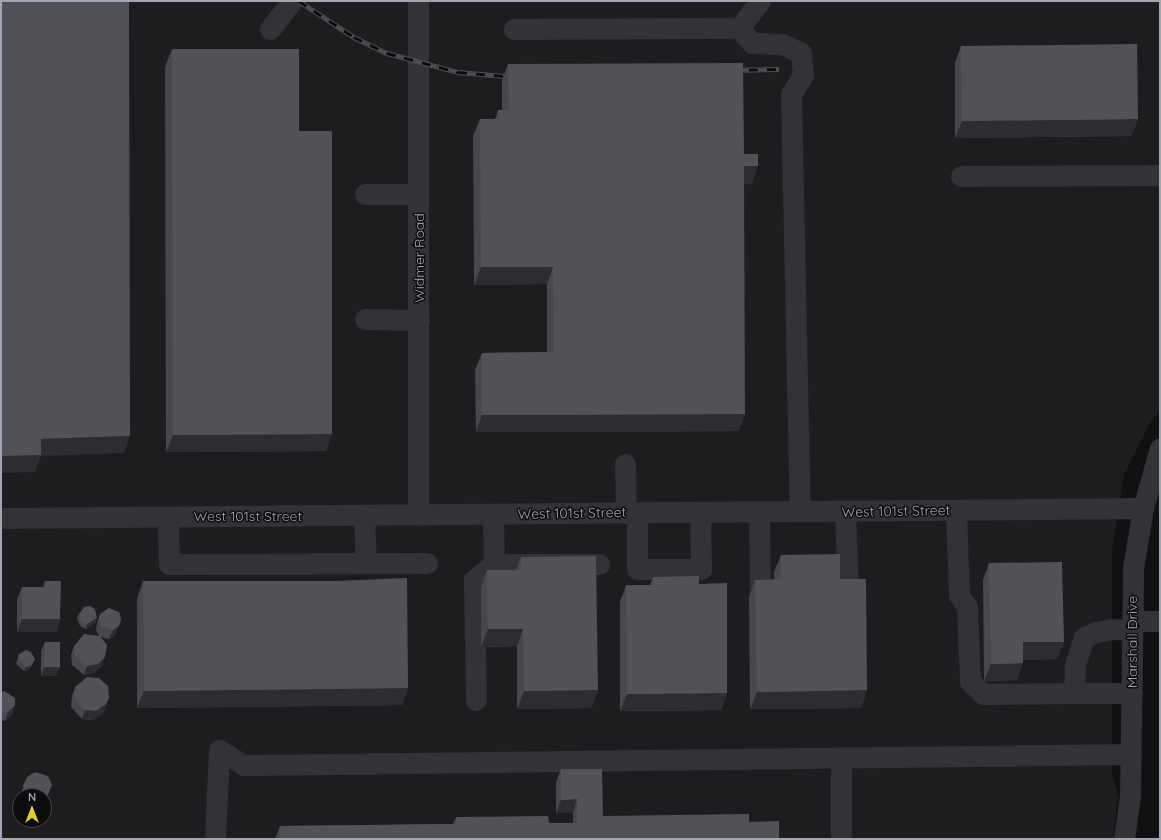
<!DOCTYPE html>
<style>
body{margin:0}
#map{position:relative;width:1161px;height:840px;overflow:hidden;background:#111112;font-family:Quicksand,sans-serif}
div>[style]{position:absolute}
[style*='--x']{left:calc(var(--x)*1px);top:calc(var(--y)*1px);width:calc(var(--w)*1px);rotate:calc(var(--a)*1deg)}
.built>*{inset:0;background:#1d1d1f}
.minor>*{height:21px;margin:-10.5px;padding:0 10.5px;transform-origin:10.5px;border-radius:10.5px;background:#323237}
.rail>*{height:4.5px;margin-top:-2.25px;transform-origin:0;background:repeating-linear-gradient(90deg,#0c0c0d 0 9px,#4d4d53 0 18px);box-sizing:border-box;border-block:1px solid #4d4d53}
.wall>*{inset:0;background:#47474d}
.shaded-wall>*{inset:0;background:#2d2d31}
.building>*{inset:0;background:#515158}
span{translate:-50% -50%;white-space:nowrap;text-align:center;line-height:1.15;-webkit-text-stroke:3px #0c0c0d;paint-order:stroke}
.street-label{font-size:14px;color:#a3a5b2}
.frame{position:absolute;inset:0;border:2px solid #a3a5b2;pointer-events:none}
.north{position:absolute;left:12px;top:788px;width:40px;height:40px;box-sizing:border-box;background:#0c0c0d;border:1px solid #48494f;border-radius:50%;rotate:0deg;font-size:11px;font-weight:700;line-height:16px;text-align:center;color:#a3a5b2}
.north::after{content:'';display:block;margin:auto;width:14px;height:18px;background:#e3c737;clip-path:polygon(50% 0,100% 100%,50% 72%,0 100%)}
</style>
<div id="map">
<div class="built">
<div style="clip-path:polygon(evenodd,1px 1px,1160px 1px,1160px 410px,1148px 426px,1124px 474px,1112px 552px,1112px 772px,1118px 796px,1113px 839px,1px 839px,1px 1px,20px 796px,44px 796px,44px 820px,20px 820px,20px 796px)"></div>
</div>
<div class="minor">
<div style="--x:739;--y:28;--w:34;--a:-52"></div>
<div style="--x:270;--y:29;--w:36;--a:-52"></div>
<div style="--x:514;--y:29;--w:225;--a:-0.3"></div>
<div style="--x:739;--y:28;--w:20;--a:49"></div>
<div style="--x:752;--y:43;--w:30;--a:2"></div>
<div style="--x:782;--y:44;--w:21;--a:25"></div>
<div style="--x:801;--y:53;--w:22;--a:85"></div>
<div style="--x:803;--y:75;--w:22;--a:122"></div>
<div style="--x:791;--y:94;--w:417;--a:88.8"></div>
<div style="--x:961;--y:176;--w:199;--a:-0.3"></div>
<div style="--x:365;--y:194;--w:53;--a:0"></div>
<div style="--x:365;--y:319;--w:54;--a:1.1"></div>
<div style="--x:625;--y:464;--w:49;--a:88.8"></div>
<div style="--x:956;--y:510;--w:85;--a:88"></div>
<div style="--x:959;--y:595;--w:14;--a:56"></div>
<div style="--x:967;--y:607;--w:74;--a:87.7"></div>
<div style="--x:970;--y:681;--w:18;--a:45"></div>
<div style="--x:983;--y:694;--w:91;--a:-0.6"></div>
<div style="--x:845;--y:511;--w:86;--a:88"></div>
<div style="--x:759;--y:512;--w:85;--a:89.3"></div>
<div style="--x:637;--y:513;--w:56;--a:90"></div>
<div style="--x:637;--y:569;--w:64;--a:0"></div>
<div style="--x:701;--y:569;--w:57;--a:-91"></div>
<div style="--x:493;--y:514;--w:50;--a:88.9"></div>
<div style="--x:494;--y:564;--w:105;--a:0"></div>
<div style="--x:364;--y:515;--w:48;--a:87.6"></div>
<div style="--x:418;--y:515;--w:514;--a:-90"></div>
<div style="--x:168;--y:517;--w:47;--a:88.8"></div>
<div style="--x:169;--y:564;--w:258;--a:-0.2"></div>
<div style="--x:1;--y:518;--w:1142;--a:-0.5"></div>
<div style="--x:1132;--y:621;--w:28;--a:0"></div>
<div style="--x:1132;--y:630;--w:20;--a:-177"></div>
<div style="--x:1112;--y:629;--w:16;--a:169"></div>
<div style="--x:1096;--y:632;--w:13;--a:157"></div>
<div style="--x:1084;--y:637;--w:28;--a:108"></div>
<div style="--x:1075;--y:664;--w:29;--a:92"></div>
<div style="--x:1074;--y:693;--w:58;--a:0"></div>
<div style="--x:476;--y:700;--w:120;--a:-91"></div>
<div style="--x:474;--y:580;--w:26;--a:-39"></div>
<div style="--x:841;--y:757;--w:82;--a:90"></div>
<div style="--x:215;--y:839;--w:89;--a:-87.4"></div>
<div style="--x:219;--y:750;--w:29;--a:31"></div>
<div style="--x:244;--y:765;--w:887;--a:-0.71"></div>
<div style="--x:1124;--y:839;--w:43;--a:-82.1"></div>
<div style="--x:1130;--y:796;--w:228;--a:-89.2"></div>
<div style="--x:1133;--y:568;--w:61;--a:-80.5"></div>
<div style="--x:1143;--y:508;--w:62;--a:-74.2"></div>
</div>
<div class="rail">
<div style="--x:299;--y:1;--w:66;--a:33.2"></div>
<div style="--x:354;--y:37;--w:37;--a:26"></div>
<div style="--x:387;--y:53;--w:73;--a:15"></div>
<div style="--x:458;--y:72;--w:58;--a:4.9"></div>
<div style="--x:731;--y:70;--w:48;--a:-1.2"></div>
</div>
<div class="wall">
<div style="clip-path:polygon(961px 46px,1138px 119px,1131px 136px,955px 138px,955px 63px)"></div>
<div style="clip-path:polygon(172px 49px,299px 131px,332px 434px,326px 451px,166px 452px,165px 67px)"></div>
<div style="clip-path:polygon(508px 64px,744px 154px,752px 184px,744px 184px,739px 431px,476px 432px,475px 370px,482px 353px,547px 352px,547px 284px,474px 285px,473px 136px,480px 119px,495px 119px,498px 110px,502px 110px,502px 81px)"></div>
<div style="clip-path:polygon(781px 555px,840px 579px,867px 690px,861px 708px,750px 709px,749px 597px,755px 580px,774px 580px,774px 572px)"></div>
<div style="clip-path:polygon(521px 557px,598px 690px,591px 708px,517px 709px,517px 646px,481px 647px,481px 587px,487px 570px,516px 570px)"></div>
<div style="clip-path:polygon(989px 563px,1064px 642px,1057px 659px,1023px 660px,1017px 680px,984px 681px,983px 580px)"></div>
<div style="clip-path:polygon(653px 577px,699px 584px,727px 693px,721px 710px,620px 711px,620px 602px,626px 585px,650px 585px)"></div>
<div style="clip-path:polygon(45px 581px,60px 619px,56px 632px,17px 632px,17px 600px,22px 587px,43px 587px)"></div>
<div style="clip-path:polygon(143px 581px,408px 688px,402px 705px,137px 708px,137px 599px)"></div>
<div style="clip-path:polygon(109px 608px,115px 635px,109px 639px,101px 637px,102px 666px,94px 673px,84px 675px,72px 665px,71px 655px,74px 646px,99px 636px,96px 630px,97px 623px,100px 614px)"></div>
<div style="clip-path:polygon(79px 614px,96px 622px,86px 629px,80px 626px,77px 618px)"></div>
<div style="clip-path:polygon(45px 642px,56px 676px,41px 676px,41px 651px)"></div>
<div style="clip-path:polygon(19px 654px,35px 659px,33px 663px,29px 670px,24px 671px,16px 664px)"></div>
<div style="clip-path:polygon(75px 687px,105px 707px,103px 713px,93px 720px,82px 719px,71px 707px,72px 696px)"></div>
<div style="clip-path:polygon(1px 693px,15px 705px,12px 714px,5px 721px,1px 720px)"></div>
<div style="clip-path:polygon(561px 769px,603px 816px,749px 822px,779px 839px,275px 839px,280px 826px,453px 824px,456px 817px,549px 823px,573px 823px,573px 813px,556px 813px,556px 782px)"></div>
<div style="clip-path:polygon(27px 777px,44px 796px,21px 796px,20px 795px)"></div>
</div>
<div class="shaded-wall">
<div style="clip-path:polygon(1138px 119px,1131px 136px,955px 138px,962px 121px)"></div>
<div style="clip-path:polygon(744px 166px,758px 166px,752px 184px,738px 184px)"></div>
<div style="clip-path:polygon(481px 267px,553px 267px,547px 284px,474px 285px)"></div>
<div style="clip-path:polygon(745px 414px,739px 431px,476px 432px,482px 415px)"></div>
<div style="clip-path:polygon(332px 434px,326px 451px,166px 452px,173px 435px)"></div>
<div style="clip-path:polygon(130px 436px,124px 453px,41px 456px,35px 472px,1px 473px,1px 456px,41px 439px)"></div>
<div style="clip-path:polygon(97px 618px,96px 622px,86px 629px,87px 624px)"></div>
<div style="clip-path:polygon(22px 619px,60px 619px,56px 632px,17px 632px)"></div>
<div style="clip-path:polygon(119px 626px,115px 635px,109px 639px,113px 630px)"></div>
<div style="clip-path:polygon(488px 629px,523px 629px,517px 646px,481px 647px)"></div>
<div style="clip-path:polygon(1023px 642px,1064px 642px,1057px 659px,1017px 660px)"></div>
<div style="clip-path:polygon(105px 657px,102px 666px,94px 673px,84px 675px,87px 666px)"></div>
<div style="clip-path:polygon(35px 659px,33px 663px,29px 670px,24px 671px,26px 667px)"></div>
<div style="clip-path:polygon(1023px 663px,1017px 680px,984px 681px,991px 664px)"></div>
<div style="clip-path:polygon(44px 667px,60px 667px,56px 676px,41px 676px)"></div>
<div style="clip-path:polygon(408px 688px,402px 705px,137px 708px,144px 691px)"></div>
<div style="clip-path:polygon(598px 690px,591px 708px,517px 709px,524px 691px)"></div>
<div style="clip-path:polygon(867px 690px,861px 708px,750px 709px,757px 692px)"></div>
<div style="clip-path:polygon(727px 693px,721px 710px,620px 711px,627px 694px)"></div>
<div style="clip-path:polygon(109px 698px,103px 713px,93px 720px,82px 719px,85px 710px)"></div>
<div style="clip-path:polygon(15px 705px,12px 714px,5px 721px,8px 712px)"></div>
<div style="clip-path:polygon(49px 793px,44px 806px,44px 799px)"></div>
<div style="clip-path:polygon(577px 799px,573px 813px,556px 813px,561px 800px)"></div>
</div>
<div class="building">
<div style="clip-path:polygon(1px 1px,129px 1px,130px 436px,41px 439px,41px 455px,1px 456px)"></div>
<div style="clip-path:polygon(1137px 44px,1138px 119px,962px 121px,961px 46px)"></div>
<div style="clip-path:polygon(172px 49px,299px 49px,299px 131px,332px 131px,332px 434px,173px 435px)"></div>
<div style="clip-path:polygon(743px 63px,744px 154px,758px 154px,758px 166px,744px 166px,745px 414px,482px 415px,482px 353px,554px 352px,553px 267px,481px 267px,480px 119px,498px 119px,498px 110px,509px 110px,508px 64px)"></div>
<div style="clip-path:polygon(840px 554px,840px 579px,866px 579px,867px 690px,757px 692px,755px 580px,781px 579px,781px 555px)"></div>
<div style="clip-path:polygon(596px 556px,598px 690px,524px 691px,523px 629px,488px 629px,487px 570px,521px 570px,521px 557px)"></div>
<div style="clip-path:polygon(1062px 562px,1064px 642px,1023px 642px,1023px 663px,991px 664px,989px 563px)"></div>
<div style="clip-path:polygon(699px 576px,699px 584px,727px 583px,727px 693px,627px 694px,626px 585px,653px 585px,653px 577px)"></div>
<div style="clip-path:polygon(407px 578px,408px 688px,144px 691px,143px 581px,336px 581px)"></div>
<div style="clip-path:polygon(45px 581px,61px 581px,60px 619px,22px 619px,22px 587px,45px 587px)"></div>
<div style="clip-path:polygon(90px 606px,95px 609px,97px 618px,87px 624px,82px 622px,79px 614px,84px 607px)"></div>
<div style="clip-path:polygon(109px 608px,119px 612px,121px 619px,119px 626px,113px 630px,102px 627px,99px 621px,100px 614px)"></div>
<div style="clip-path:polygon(84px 634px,100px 636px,107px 645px,105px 657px,98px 664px,87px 666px,75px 656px,74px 646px)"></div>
<div style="clip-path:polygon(45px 642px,60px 642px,60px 667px,44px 667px)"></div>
<div style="clip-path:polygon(26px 650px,31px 652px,35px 659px,31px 666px,26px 667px,18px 660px,19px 654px)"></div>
<div style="clip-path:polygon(87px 677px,99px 678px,108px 686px,109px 698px,106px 704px,96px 711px,85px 710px,75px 698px,75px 687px)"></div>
<div style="clip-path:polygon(4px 691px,15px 698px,15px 705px,8px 712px,1px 711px,1px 693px)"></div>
<div style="clip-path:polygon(561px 769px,602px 769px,603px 816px,749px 814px,749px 822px,779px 821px,779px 839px,280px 839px,280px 826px,456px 824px,456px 817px,548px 816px,549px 823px,577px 823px,577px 799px,561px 800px)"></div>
<div style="clip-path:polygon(35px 772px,48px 776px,52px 785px,47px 797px,44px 799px,44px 796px,28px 796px,23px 786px,27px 777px)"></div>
</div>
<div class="street-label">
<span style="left:419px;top:258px;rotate:-90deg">Widmer Road</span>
<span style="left:896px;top:511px;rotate:-1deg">West 101st Street</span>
<span style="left:572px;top:513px;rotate:-1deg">West 101st Street</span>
<span style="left:248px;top:516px">West 101st Street</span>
<span style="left:1132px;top:642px;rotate:-90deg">Marshall Drive</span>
</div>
<div class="frame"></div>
<div class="north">N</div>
</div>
